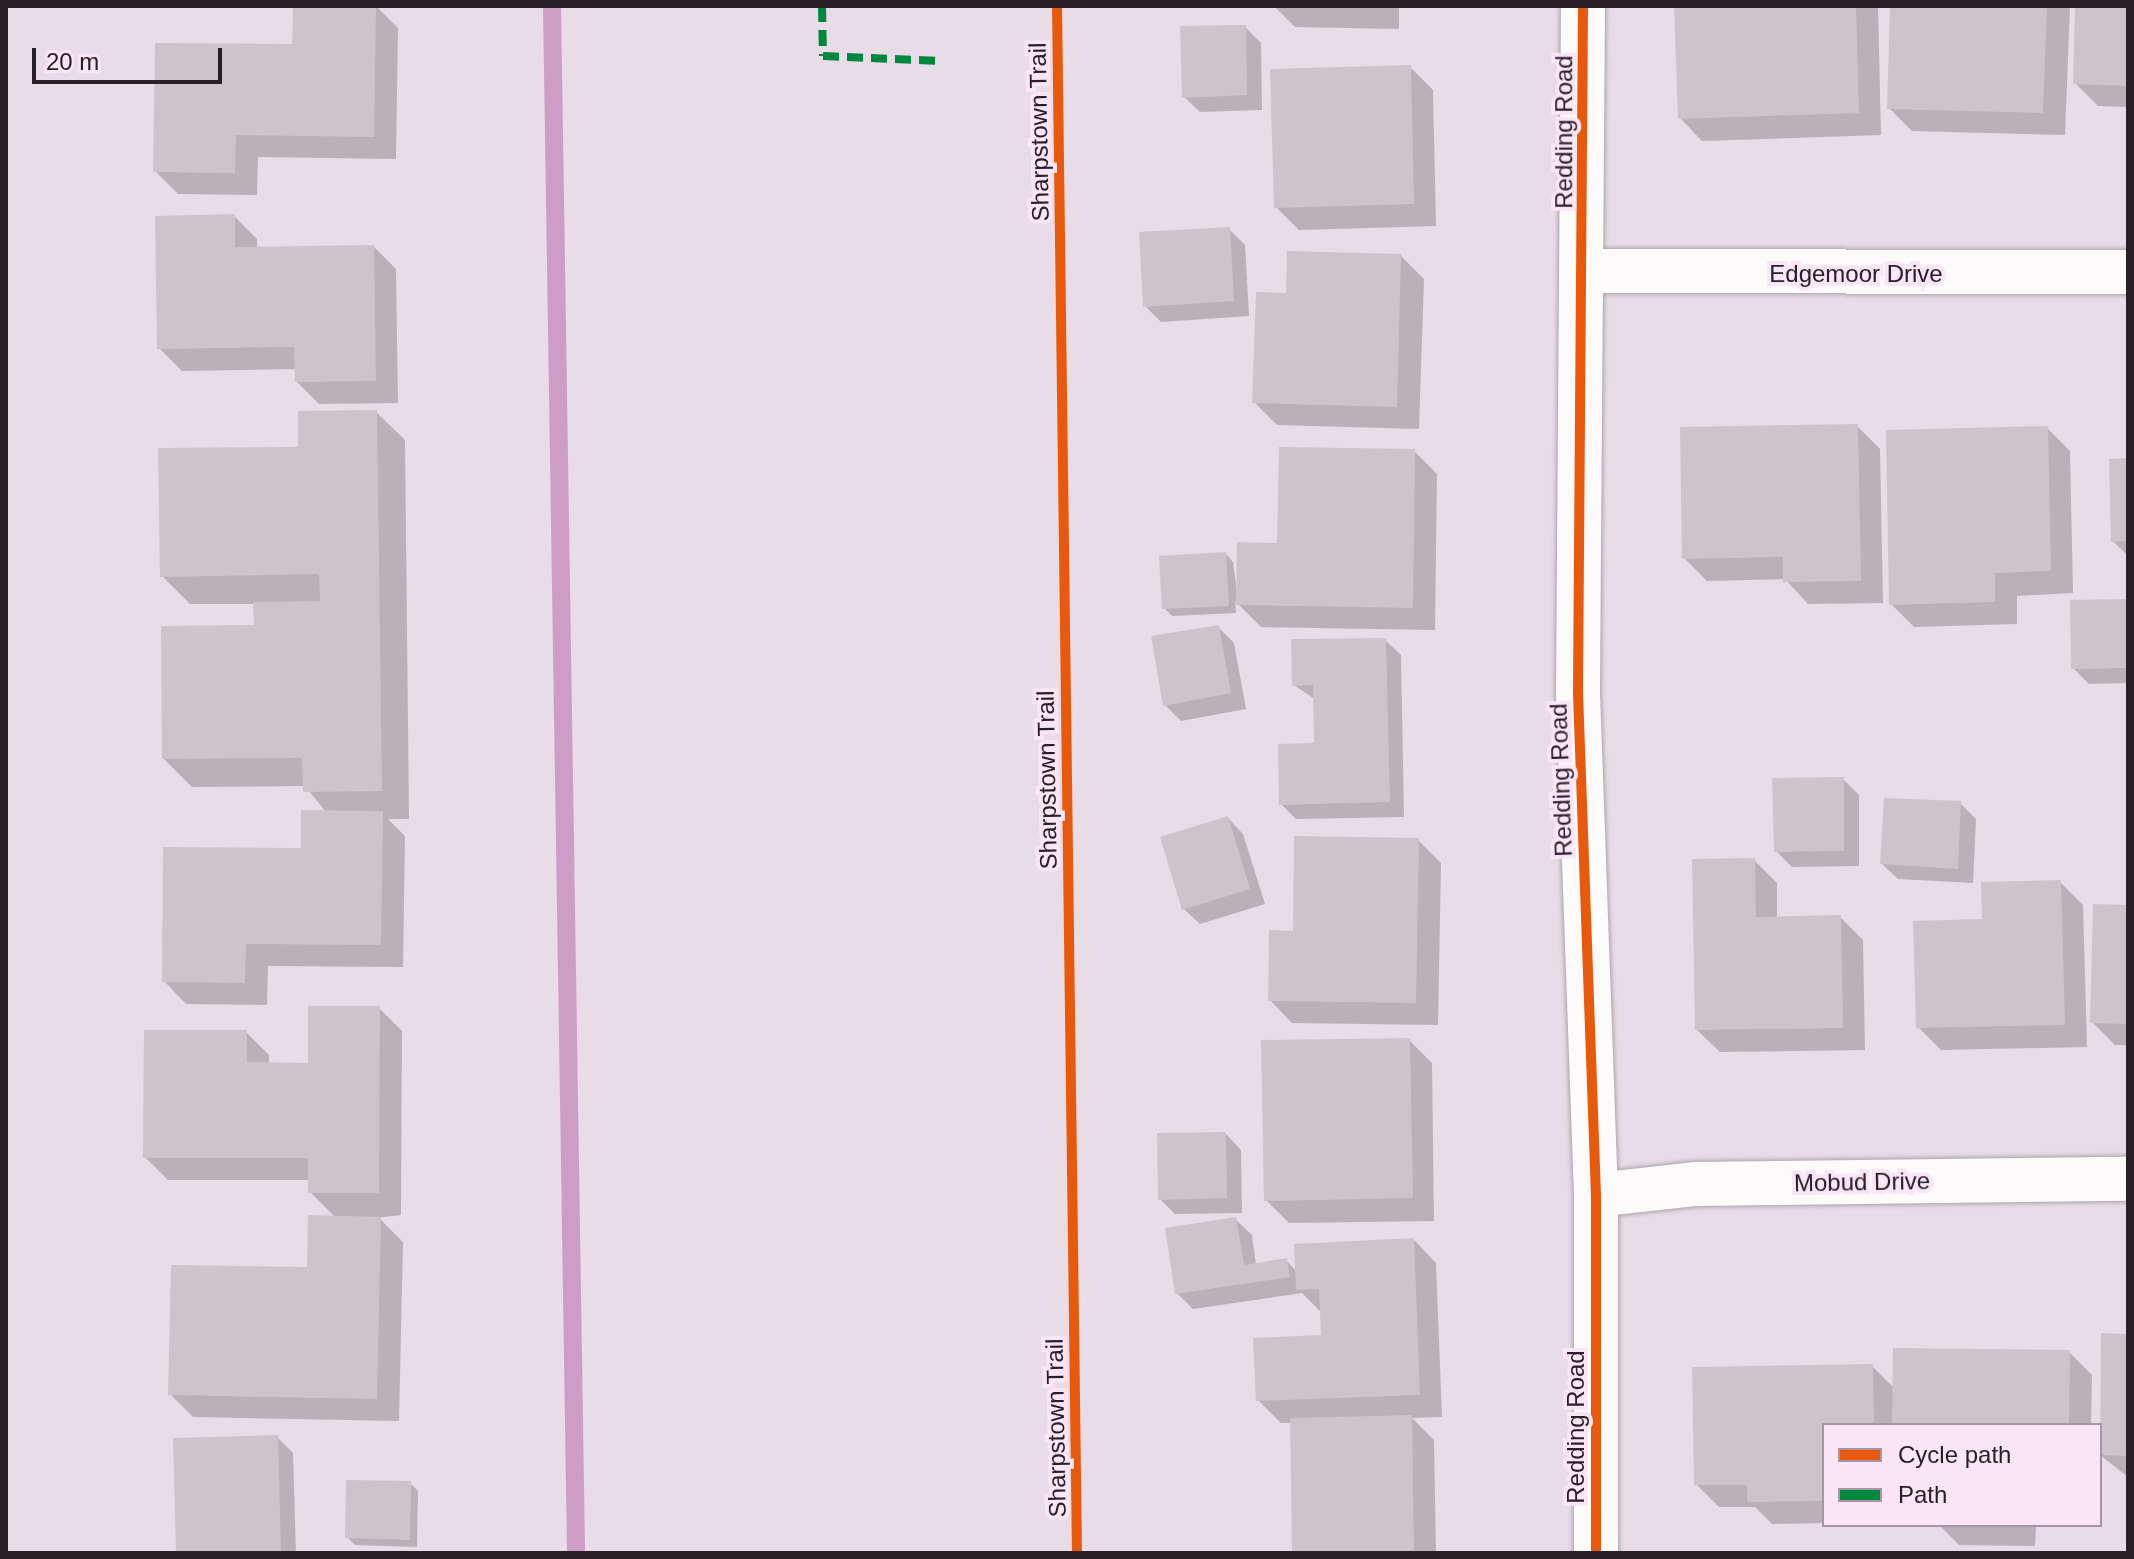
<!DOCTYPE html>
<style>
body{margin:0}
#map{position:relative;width:2134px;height:1559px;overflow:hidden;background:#e8dce6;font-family:Arial,sans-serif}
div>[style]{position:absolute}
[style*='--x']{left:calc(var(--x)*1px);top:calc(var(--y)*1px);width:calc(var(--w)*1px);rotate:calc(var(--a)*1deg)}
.shadow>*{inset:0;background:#0003}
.stream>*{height:18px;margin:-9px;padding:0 9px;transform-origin:9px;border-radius:9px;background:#cd9cc7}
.building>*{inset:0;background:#ccc4cb}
.roads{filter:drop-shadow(0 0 2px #ada4ac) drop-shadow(0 0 2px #ada4ac)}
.minor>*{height:44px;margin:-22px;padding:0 22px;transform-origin:22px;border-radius:22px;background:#fcfafb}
.quiet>*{height:8px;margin-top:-4px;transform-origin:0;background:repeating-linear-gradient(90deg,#00873e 0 16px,transparent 0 24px)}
.cycleway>*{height:10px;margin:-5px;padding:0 5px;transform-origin:5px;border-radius:5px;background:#e8590c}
span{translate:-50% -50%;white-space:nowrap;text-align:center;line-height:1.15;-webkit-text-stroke:8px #fae5f7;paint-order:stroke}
.street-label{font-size:24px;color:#272026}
.frame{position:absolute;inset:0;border:8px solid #272026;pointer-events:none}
.legend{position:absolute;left:1822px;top:1423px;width:280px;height:104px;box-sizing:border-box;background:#fae5f7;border:2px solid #a696a3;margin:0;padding:10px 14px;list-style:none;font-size:24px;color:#272026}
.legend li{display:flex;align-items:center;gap:16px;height:40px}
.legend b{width:40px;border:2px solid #a696a3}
.scale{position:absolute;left:32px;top:48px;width:190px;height:36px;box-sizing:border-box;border:4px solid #272026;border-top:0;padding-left:10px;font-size:24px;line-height:28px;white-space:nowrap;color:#272026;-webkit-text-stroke:6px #fae5f7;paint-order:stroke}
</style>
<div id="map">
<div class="shadow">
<div style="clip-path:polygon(295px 6px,376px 6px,398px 28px,396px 159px,258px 157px,257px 195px,178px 194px,155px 171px,294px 46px)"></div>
<div style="clip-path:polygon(1274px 6px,1399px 6px,1399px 29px,1295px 27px)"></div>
<div style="clip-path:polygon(1676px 6px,1878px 6px,1881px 135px,1702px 141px,1680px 118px)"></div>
<div style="clip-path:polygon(1892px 6px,2070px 6px,2065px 135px,1912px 131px,1889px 108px)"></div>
<div style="clip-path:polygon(2077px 6px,2128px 6px,2128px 107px,2098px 106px,2075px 83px)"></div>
<div style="clip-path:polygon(1245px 27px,1261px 43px,1262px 110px,1200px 112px,1184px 97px)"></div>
<div style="clip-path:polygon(1410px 67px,1433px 90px,1436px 226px,1299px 230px,1276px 207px)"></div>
<div style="clip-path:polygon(234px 216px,257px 239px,257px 248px,374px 247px,396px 269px,398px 403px,319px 404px,296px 381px,296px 369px,182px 371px,159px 348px)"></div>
<div style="clip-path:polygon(1229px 229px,1245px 245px,1249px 316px,1161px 322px,1145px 306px)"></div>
<div style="clip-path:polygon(1401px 256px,1424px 279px,1419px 429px,1277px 425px,1254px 402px,1288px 295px)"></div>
<div style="clip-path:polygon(376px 412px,405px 440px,409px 819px,388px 819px,405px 836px,403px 967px,268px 966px,267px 1005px,186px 1004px,164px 981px,303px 850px,326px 812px,305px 786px,192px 787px,164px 759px,256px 627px,255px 604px,190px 604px,162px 576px,300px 449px)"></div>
<div style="clip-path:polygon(1857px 426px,1880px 449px,1883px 603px,1808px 604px,1785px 579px,1707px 581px,1684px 558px)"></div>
<div style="clip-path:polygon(2047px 428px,2070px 451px,2073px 593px,2017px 596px,2017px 624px,1914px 627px,1891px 604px)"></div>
<div style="clip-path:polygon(1414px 451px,1437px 474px,1435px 630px,1261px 627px,1235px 601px,1236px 613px,1172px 616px,1164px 608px,1226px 554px,1233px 562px,1238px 601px,1279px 545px)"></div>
<div style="clip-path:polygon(2128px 460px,2128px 556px,2113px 541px)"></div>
<div style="clip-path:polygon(2128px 601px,2128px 683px,2089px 684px,2073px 668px)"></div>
<div style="clip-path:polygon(1218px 627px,1234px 643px,1246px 709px,1181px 721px,1165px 705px)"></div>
<div style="clip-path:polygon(1385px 640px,1401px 655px,1404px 817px,1296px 819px,1281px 804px,1316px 744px,1316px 700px,1294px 685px)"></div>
<div style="clip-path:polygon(1843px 779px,1859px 795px,1859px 866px,1792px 867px,1776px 851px)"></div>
<div style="clip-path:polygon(1960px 803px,1976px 819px,1973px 883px,1898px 879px,1882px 864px)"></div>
<div style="clip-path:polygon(1228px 818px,1243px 834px,1265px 904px,1200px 924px,1184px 909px)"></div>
<div style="clip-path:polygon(1418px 840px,1441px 863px,1438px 1025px,1292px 1023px,1270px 1000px,1295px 933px)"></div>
<div style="clip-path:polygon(1754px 860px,1777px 883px,1777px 918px,1840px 917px,1863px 940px,1865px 1050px,1720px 1052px,1697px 1030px)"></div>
<div style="clip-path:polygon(2060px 882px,2083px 905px,2087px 1047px,1941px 1050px,1918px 1027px,1984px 921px)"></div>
<div style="clip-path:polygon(2128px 907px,2128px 1045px,2115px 1045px,2092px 1022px)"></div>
<div style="clip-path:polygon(379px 1008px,402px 1031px,401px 1215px,367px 1219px,380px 1219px,403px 1242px,399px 1421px,193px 1417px,170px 1394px,309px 1269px,336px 1218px,310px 1192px,310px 1180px,168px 1180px,145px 1157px,246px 1032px,269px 1055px,269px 1064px,310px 1065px)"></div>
<div style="clip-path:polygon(1409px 1040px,1432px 1063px,1434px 1221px,1289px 1223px,1266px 1200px)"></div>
<div style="clip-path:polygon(1226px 1134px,1241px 1150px,1242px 1213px,1175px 1214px,1160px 1199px)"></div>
<div style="clip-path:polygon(1236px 1220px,1252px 1235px,1256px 1265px,1286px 1260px,1297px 1272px,1414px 1240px,1436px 1263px,1442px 1417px,1412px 1418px,1434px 1440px,1436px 1553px,1294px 1553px,1292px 1423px,1281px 1423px,1258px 1400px,1323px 1337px,1322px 1313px,1302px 1293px,1193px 1309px,1177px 1293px)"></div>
<div style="clip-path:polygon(2103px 1335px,2128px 1336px,2128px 1477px,2100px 1455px)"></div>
<div style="clip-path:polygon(2069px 1352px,2092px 1375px,2091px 1425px,1824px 1425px,1824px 1523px,1772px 1524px,1755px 1507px,1719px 1507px,1696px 1484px,1872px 1366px,1895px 1389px)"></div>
<div style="clip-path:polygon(277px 1437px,293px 1453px,296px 1553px,178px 1553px)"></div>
<div style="clip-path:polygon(410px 1483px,418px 1491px,417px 1547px,355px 1545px,347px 1537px)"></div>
<div style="clip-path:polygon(1939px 1525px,2036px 1525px,2035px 1546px,1959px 1545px)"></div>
</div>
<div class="stream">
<div style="--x:552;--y:6;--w:1547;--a:89.11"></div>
</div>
<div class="building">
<div style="clip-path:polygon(293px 6px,376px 6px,374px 137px,236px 135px,235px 173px,153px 172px,155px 43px,292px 44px)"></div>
<div style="clip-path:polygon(1674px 6px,1856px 6px,1859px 113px,1678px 119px)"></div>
<div style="clip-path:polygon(1890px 6px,2047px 6px,2043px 113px,1887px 109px)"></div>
<div style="clip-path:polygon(2075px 6px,2128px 6px,2128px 86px,2073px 84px)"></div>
<div style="clip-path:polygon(1246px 25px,1247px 95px,1182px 98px,1180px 26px)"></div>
<div style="clip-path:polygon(1411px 65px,1414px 204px,1274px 208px,1270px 69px)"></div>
<div style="clip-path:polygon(235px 214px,235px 247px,374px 245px,376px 381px,295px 382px,294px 347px,157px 349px,155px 216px)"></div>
<div style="clip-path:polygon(1230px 227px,1234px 301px,1143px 307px,1139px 232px)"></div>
<div style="clip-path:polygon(1287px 251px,1401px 254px,1397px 407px,1252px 403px,1256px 292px,1286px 293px)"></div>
<div style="clip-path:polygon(377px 410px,382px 791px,303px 792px,302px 758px,162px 759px,161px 626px,254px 625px,253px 602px,320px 601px,319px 574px,160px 577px,158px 448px,298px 447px,298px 411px)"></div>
<div style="clip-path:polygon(1858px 424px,1861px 581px,1783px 582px,1783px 557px,1682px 559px,1680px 427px)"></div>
<div style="clip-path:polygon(2048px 426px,2051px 571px,1995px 573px,1995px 602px,1889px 605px,1886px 430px)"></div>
<div style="clip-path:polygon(1279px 447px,1415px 449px,1413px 608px,1236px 605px,1237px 542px,1277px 543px)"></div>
<div style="clip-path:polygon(2128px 458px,2128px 541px,2111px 542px,2109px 459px)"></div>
<div style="clip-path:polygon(1226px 552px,1229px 606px,1162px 609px,1159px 556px)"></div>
<div style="clip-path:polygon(2128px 599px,2128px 668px,2071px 669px,2070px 600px)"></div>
<div style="clip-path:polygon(1219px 625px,1231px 693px,1163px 706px,1151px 636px)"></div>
<div style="clip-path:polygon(1386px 638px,1390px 802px,1279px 805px,1278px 744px,1314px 743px,1313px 685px,1292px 686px,1291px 639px)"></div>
<div style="clip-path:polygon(1844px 777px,1844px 851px,1774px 852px,1772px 778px)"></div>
<div style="clip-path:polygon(1884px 798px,1961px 801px,1958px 869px,1880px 864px)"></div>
<div style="clip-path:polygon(301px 810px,383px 811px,381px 945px,246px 944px,245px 983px,162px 982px,163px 847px,301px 848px)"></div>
<div style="clip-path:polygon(1228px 816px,1250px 889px,1182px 910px,1160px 837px)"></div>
<div style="clip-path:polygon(1294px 836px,1419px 838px,1416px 1003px,1268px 1001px,1269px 930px,1293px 931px)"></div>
<div style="clip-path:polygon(1755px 858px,1756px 917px,1841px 915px,1843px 1028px,1695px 1030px,1692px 859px)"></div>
<div style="clip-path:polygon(2061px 880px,2065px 1025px,1916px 1028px,1913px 921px,1982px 919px,1981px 882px)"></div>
<div style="clip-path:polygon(2093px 904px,2128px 905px,2128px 1024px,2090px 1023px)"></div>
<div style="clip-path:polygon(308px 1006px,380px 1006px,379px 1193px,308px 1193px,308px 1158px,143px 1158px,144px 1030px,247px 1030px,247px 1062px,308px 1063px)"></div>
<div style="clip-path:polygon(1410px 1038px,1413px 1198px,1264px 1201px,1261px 1040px)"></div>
<div style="clip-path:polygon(1226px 1132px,1227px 1198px,1158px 1200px,1157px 1133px)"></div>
<div style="clip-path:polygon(308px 1215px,381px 1217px,377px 1399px,168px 1395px,171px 1265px,307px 1267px)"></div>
<div style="clip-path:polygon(1236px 1217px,1244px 1265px,1287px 1258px,1290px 1277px,1175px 1294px,1165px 1228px)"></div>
<div style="clip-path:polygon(1414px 1238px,1420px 1395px,1256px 1401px,1253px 1338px,1321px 1335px,1319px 1289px,1296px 1290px,1294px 1244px)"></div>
<div style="clip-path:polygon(2101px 1333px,2128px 1334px,2128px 1456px,2100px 1455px)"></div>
<div style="clip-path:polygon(1893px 1348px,2070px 1350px,2069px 1425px,1892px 1425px)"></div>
<div style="clip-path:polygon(1873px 1364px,1874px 1425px,1824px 1425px,1824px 1501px,1747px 1502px,1747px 1485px,1694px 1485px,1692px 1367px)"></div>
<div style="clip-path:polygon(1412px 1415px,1414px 1553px,1292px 1553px,1290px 1418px)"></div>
<div style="clip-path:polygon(278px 1435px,281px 1553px,176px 1553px,173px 1438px)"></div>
<div style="clip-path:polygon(346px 1480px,411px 1481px,410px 1540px,345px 1538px)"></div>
</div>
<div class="roads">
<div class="minor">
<div style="--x:1583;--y:6;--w:687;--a:90.42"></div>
<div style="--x:1578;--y:693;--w:502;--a:87.95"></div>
<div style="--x:1596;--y:1195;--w:358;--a:90"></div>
<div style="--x:1584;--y:271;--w:544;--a:0.11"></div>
<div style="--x:1596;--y:1195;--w:101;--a:-6.3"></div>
<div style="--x:1696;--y:1184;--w:432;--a:-0.7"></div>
</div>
</div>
<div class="quiet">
<div style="--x:822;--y:6;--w:50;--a:88.9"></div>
<div style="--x:823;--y:56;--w:118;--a:2.4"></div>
</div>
<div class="cycleway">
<div style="--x:1057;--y:6;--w:1547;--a:89.26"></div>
<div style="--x:1583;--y:6;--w:687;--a:90.42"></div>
<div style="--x:1578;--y:693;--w:502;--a:87.95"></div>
<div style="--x:1596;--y:1195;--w:358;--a:90"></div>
</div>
<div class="street-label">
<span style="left:1039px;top:132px;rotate:-91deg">Sharpstown Trail</span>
<span style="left:1564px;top:132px;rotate:-90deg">Redding Road</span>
<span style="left:1856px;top:274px">Edgemoor Drive</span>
<span style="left:1047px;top:780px;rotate:-91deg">Sharpstown Trail</span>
<span style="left:1561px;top:780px;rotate:-92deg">Redding Road</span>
<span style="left:1862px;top:1182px;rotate:-1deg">Mobud Drive</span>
<span style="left:1576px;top:1427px;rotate:-90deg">Redding Road</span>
<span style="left:1056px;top:1428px;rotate:-91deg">Sharpstown Trail</span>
</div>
<div class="frame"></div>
<ul class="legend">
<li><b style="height:10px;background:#e8590c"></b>Cycle path</li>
<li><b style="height:10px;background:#00873e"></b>Path</li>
</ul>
<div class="scale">20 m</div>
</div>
